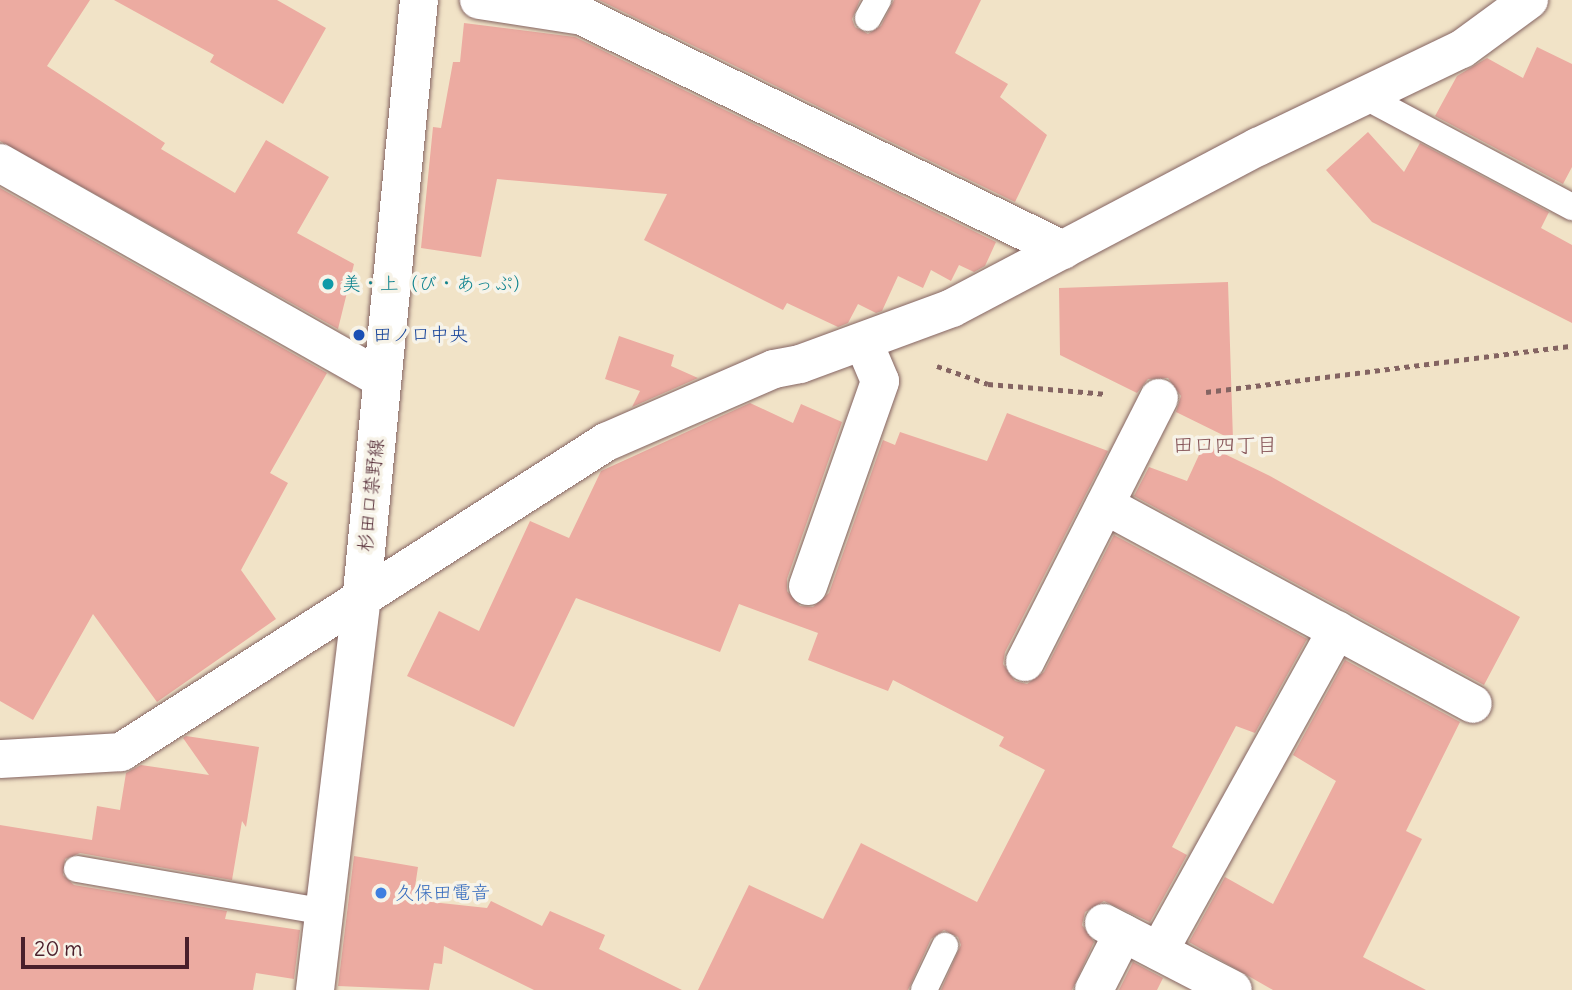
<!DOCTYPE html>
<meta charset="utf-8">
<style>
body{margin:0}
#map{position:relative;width:1572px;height:990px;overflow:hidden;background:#f1e3c7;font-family:Delius,"Klee One",sans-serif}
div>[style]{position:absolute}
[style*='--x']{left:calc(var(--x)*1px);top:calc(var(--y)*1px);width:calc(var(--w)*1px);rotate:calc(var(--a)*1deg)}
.building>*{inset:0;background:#ecaba1}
.path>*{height:4.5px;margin-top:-2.25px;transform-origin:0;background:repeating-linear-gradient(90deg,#846462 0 5px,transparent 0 10px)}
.roads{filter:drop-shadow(0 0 2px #846462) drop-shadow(0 0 2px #846462)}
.service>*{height:26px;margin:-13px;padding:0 13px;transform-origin:13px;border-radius:13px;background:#fff}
.minor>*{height:38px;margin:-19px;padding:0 19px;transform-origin:19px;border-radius:19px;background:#fff}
.secondary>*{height:38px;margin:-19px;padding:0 19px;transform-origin:19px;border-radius:19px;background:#fff}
.dots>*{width:19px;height:19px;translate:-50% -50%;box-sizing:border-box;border:4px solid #f7f3e8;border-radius:50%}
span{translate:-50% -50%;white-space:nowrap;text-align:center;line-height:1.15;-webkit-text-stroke:7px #f7f3e8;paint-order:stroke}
.culture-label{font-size:19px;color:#0d838f}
.left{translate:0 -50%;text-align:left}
.transit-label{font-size:19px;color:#164399}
.street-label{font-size:19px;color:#4a1f2b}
.shop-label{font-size:19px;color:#366cbe}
.neighbourhood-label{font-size:21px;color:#835054}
.scale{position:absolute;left:21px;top:937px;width:168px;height:32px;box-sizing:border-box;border:4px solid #4a1f2b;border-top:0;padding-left:9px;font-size:21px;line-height:24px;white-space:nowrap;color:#4a1f2b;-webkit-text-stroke:5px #f7f3e8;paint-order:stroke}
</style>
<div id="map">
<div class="building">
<div style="clip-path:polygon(0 0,90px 0,47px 66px,165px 143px,161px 149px,235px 193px,266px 140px,329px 177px,297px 233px,354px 264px,338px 329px,0 141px)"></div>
<div style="clip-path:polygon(114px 0,277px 0,326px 28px,283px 104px,210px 62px,214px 55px)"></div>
<div style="clip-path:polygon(599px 0,860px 0,852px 19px,855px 27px,868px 34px,881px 26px,894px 0,981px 0,955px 53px,1008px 84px,1000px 97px,1047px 135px,1015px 202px)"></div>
<div style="clip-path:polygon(464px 23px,575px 37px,996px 242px,985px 266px,974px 272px,959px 265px,951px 281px,931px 270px,923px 288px,898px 276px,882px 311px,876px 313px,858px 304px,848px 323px,838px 327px,787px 303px,783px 310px,644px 240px,667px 194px,497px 179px,481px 257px,421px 248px,433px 127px,441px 128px,453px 62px,460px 62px)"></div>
<div style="clip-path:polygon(1537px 47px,1572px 64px,1572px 167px,1563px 184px,1435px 116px,1457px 76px,1487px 58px,1523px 78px)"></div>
<div style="clip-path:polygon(1368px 132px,1404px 172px,1420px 143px,1549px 212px,1541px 228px,1572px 245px,1572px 323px,1372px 222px,1326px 170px)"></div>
<div style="clip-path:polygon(0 188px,327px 373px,270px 473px,288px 483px,241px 570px,276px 619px,157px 702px,93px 614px,33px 720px,0 701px)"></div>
<div style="clip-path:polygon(1228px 282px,1233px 440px,1176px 412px,1181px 396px,1168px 378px,1148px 379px,1137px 393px,1060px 355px,1059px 288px)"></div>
<div style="clip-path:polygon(619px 336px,674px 355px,671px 366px,698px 378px,632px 407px,640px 391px,605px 379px)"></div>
<div style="clip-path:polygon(750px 403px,793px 423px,801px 404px,842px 422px,787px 579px,787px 591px,800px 606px,813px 607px,829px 593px,883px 440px,895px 445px,900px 432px,987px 461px,1007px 413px,1108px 451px,1005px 652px,1003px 664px,1015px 681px,1027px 684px,1044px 672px,1114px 535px,1307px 639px,1255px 733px,1236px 726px,1172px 847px,1187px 855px,1150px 922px,1104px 901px,1085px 912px,1082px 925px,1094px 942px,1072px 990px,941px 990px,961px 945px,958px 937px,944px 930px,931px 939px,908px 990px,698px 990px,749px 885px,823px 919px,861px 843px,977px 902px,1045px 770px,999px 746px,1004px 737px,893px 680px,888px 691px,808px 660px,818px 633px,739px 604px,720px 652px,576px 598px,514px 727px,407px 676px,439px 611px,479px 631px,530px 521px,569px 538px,601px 471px)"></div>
<div style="clip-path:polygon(1204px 444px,1270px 476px,1520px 617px,1484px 685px,1134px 496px,1149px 467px,1187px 481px)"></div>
<div style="clip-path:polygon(1345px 660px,1460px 722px,1406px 831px,1422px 839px,1363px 957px,1426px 990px,1273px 990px,1189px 942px,1225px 877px,1273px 904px,1336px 781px,1293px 755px)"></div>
<div style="clip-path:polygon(186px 736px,259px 747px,246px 827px,242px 821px,232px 880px,80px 853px,65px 859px,63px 875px,74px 885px,227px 911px,225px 919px,300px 930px,294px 979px,256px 973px,253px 990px,0 990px,0 825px,92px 840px,97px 806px,120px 810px,126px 773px,141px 765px,209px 775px,183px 738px)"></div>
<div style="clip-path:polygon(354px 856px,418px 867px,413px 900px,487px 908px,491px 901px,542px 926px,550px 911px,605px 935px,599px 949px,682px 990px,534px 990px,444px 946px,442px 964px,434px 963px,429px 990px,338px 986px)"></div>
<div style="clip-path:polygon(1133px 962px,1163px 978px,1157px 990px,1119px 990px)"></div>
</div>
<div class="path">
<div style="--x:937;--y:366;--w:54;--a:19.4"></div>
<div style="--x:988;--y:384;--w:119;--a:4.8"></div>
<div style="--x:1206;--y:392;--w:369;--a:-7.2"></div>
</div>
<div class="roads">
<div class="service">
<div style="--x:868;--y:18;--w:21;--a:-61"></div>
<div style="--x:1364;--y:96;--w:236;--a:28.1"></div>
<div style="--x:77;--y:869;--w:252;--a:9.8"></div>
<div style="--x:924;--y:990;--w:49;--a:-64.5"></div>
</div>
<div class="minor">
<div style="--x:479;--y:0;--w:104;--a:8.8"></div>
<div style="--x:582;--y:16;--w:535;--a:25.94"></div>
<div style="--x:0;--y:163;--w:439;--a:29.5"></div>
<div style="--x:1105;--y:505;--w:418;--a:28.4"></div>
<div style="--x:808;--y:586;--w:217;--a:-70.6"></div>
<div style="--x:880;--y:381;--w:43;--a:-113"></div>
<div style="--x:1025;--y:662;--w:296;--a:-63.1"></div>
<div style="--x:0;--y:759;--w:121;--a:-3.3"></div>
<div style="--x:121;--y:752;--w:576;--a:-32.59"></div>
<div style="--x:606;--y:442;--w:183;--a:-23.5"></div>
<div style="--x:774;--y:369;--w:26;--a:-11"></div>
<div style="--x:800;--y:364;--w:162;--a:-20.2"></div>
<div style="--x:952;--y:308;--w:346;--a:-27.8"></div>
<div style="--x:1258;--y:147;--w:226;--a:-25.7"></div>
<div style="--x:1462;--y:49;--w:83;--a:-36.2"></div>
<div style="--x:1104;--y:923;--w:145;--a:27.4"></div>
<div style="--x:1159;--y:951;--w:367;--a:-61"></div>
<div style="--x:1094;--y:990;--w:64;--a:-63"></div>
</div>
<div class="secondary">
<div style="--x:315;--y:990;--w:390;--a:-83.2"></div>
<div style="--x:361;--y:603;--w:606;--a:-84.51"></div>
</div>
</div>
<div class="dots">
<div style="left:328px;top:284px;background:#0f9aa8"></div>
<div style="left:359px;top:335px;background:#1a4fb4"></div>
<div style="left:381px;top:893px;background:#3f7fe0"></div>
</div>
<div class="culture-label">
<span class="left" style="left:342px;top:284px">美・上（び・あっぷ）</span>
</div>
<div class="transit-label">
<span class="left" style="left:373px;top:335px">田ノ口中央</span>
</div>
<div class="street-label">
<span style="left:371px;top:495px;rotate:-84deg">杉田口禁野線</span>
</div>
<div class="shop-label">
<span class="left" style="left:395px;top:893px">久保田電音</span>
</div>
<div class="neighbourhood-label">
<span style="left:1225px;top:445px">田口四丁目</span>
</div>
<div class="scale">20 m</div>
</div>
